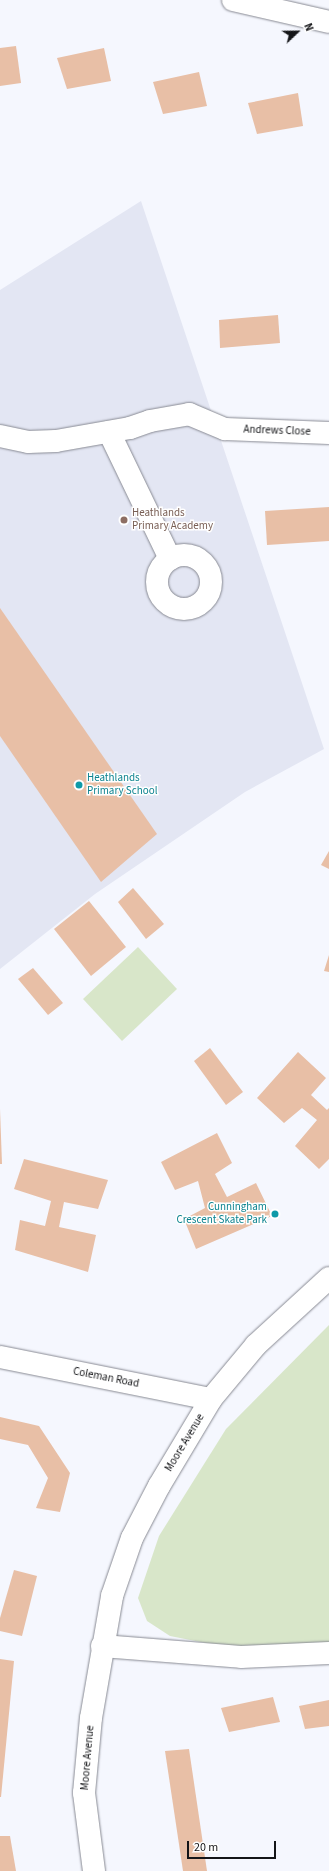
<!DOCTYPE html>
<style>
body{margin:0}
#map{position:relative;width:329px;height:1871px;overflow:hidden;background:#f5f7fe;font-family:"Source Sans 3",sans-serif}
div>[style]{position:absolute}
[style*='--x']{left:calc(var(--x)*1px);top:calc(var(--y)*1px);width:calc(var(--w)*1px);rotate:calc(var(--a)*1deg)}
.built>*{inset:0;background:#e3e6f3}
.green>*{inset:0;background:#d8e6c9}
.building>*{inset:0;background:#e8bfa6}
.roads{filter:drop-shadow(0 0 1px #888a93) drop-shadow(0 0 1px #888a93)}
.minor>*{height:22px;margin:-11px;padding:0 11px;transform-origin:11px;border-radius:11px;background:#fff}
.minor>.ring{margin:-11px;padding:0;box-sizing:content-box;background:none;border:22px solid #fff;border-radius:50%}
.dots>*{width:11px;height:11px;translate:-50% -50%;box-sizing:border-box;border:2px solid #fff;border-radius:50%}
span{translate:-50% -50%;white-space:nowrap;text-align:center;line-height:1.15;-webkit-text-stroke:3px #fff;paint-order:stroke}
.street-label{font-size:11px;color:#141518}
.education-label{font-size:11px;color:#785e54}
.left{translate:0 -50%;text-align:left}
.culture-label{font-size:11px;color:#0d838f}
.right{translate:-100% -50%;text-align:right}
.north{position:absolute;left:277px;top:12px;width:40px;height:40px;-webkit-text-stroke:3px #fff;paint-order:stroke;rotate:68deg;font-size:11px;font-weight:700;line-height:16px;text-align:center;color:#141518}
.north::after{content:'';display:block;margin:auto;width:14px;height:18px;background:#141518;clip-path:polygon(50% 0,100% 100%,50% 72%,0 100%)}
.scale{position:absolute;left:187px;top:1841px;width:89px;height:18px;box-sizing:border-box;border:2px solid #141518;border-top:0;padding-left:5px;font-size:12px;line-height:14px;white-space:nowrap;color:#141518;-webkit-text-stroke:3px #fff;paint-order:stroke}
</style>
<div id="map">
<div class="built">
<div style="clip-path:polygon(141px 201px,324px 749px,245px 792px,95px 894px,0 969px,0 290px)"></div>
</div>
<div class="green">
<div style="clip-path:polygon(138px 947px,177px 989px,122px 1041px,83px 999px)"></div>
<div style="clip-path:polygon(329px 1325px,329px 1653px,226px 1647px,170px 1636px,147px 1621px,138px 1598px,159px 1536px,226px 1429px)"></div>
</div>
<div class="building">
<div style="clip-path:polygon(16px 46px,21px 83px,0 86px,0 48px)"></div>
<div style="clip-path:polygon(104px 48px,111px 81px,67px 89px,57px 58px)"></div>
<div style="clip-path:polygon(199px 72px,207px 106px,163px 114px,153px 82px)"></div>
<div style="clip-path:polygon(298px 93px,303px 126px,257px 134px,248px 103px)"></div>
<div style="clip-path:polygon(278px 315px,280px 343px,220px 348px,219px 320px)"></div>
<div style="clip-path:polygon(329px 507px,329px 541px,267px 545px,265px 511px)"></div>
<div style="clip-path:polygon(0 608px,157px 834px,101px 882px,0 736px)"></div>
<div style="clip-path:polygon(329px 851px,329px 869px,321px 865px)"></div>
<div style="clip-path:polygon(133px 888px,164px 924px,146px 939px,118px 902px)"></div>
<div style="clip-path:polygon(89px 901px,126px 947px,91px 976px,54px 929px)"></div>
<div style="clip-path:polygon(329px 955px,329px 972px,324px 971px)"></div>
<div style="clip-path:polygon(33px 968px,63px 1003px,48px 1015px,18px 979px)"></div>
<div style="clip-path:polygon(210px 1048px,243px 1092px,226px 1105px,194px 1061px)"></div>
<div style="clip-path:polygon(298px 1052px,326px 1078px,311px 1095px,327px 1110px,329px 1108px,329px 1159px,319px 1169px,295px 1146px,317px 1120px,302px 1108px,284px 1123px,257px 1098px)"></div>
<div style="clip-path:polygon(0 1109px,2px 1164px,0 1164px)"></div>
<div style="clip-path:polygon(217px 1133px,232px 1163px,215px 1174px,227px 1197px,256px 1183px,272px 1216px,196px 1249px,184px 1219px,205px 1208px,198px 1181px,175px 1190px,161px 1162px)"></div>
<div style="clip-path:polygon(24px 1159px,108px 1180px,98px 1209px,64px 1202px,59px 1227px,96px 1235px,88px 1272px,15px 1250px,20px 1220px,45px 1226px,51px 1201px,14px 1189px)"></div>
<div style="clip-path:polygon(0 1417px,39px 1426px,70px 1473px,60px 1512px,36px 1508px,48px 1478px,28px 1445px,0 1439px)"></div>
<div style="clip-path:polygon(14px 1570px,37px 1576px,22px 1636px,0 1631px,0 1618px)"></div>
<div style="clip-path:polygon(0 1659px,14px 1661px,1px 1797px,0 1797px)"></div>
<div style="clip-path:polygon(273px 1697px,280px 1722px,229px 1732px,221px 1708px)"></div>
<div style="clip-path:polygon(329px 1700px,329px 1726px,305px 1729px,299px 1706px)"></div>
<div style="clip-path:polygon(189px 1749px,207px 1871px,183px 1871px,165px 1751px)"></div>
<div style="clip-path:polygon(0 1836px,10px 1836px,16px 1871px,0 1871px)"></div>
</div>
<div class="roads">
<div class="minor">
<div style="--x:233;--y:0;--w:98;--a:12.9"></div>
<div style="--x:109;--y:432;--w:141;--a:64.3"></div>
<div style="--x:0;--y:436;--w:29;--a:12"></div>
<div style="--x:28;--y:442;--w:28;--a:-2"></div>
<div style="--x:56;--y:441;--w:75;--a:-10"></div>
<div style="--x:130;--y:428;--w:21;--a:-19"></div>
<div style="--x:150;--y:421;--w:40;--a:-10"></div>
<div style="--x:189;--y:414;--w:39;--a:23"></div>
<div style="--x:225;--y:429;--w:104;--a:2.2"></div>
<div class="ring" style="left:157px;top:555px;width:32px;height:32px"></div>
<div style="--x:0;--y:1357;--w:215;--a:11.3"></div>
<div style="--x:102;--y:1646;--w:139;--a:4.5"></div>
<div style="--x:241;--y:1657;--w:88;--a:-2.6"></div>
<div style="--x:94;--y:1871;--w:79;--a:-97.3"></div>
<div style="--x:84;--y:1793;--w:75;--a:-84.7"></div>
<div style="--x:91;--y:1718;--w:124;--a:-80.2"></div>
<div style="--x:112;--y:1596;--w:61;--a:-71"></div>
<div style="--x:132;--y:1538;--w:59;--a:-62.6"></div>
<div style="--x:159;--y:1486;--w:101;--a:-59.1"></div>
<div style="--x:211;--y:1399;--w:70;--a:-50.2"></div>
<div style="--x:256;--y:1345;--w:99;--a:-42.5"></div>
</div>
</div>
<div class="dots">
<div style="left:124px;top:520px;background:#8d6e63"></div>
<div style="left:79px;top:785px;background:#0f9aa8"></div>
<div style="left:275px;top:1214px;background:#0f9aa8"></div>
</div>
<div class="street-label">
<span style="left:277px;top:431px;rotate:2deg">Andrews Close</span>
<span style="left:106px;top:1378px;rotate:11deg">Coleman Road</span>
<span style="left:185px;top:1443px;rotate:-59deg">Moore Avenue</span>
<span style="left:88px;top:1758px;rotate:-85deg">Moore Avenue</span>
</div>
<div class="education-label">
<span class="left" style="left:132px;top:520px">Heathlands<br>Primary Academy</span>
</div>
<div class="culture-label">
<span class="left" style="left:87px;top:785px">Heathlands<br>Primary School</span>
<span class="right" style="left:267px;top:1214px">Cunningham<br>Crescent Skate Park</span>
</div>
<div class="north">N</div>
<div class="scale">20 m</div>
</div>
